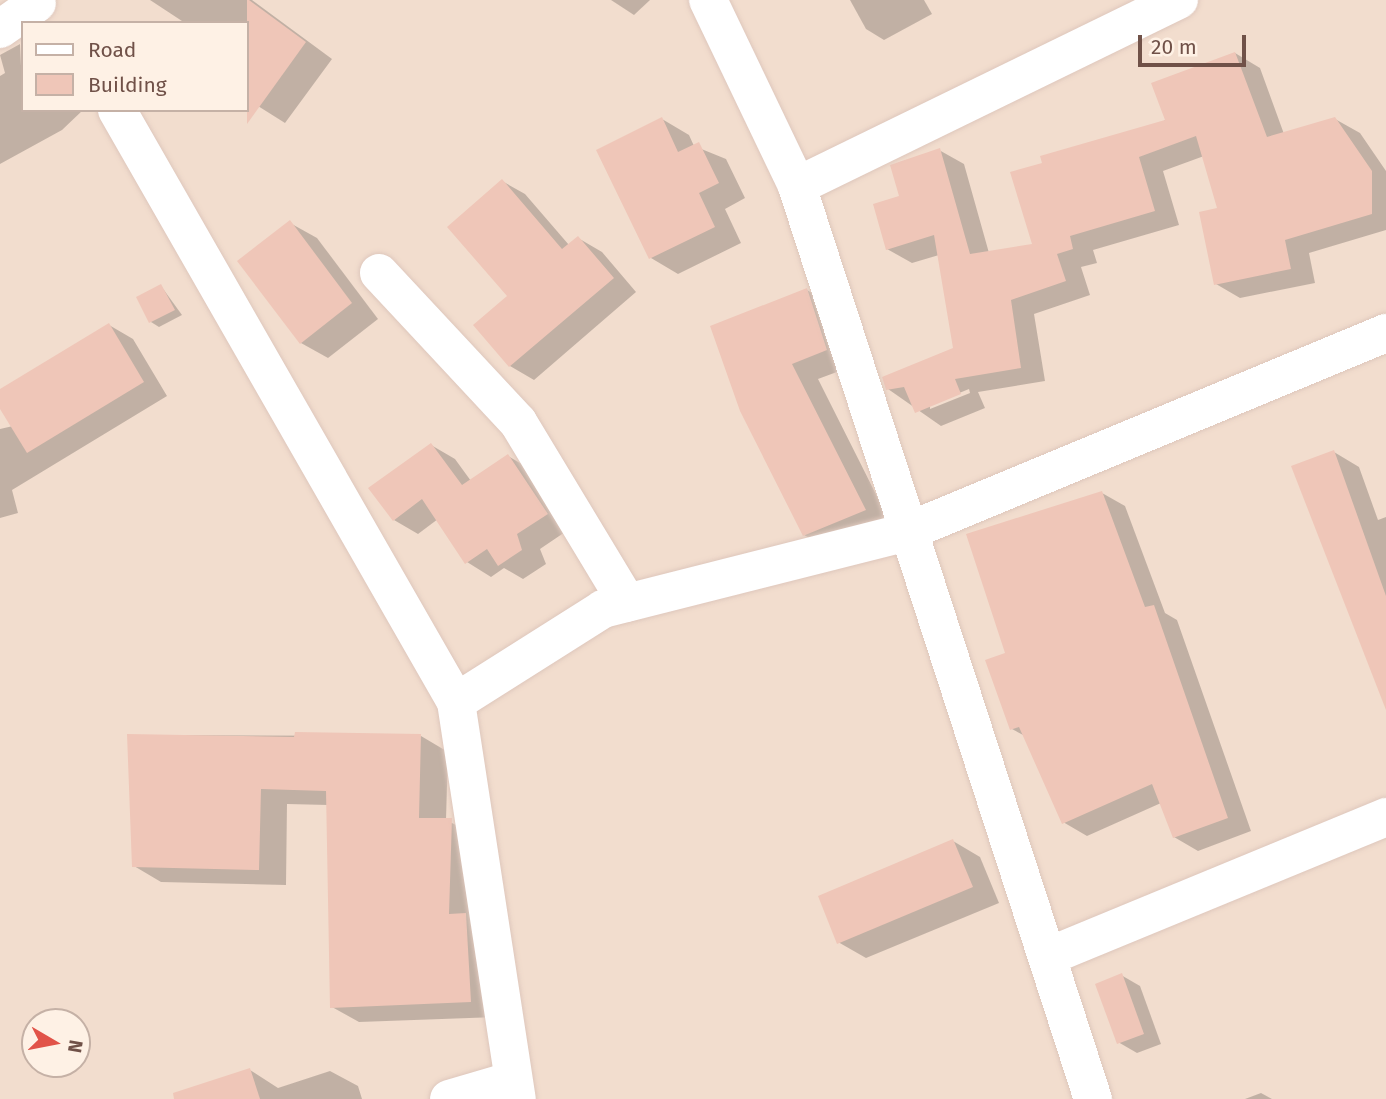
<!DOCTYPE html>
<style>
body{margin:0}
#map{position:relative;width:1386px;height:1099px;overflow:hidden;background:#fbece0;font-family:"Fira Sans",sans-serif}
div>[style]{position:absolute}
[style*='--x']{left:calc(var(--x)*1px);top:calc(var(--y)*1px);width:calc(var(--w)*1px);rotate:calc(var(--a)*1deg)}
.residential>*{inset:0;background:#f2ddce}
.shadow>*{inset:0;background:#0003}
.building>*{inset:0;background:#efc6b8}
.roads{filter:drop-shadow(0 0 2px #dec7bc) drop-shadow(0 0 2px #dec7bc)}
.minor>*{height:38px;margin:-19px;padding:0 19px;transform-origin:19px;border-radius:19px;background:#fff}
span{translate:-50% -50%;white-space:nowrap;text-align:center;line-height:1.15;-webkit-text-stroke:6px #fef1e5;paint-order:stroke}
.legend{position:absolute;left:21px;top:21px;width:228px;height:91px;box-sizing:border-box;background:#fef1e5;border:2px solid #c5b1a6;margin:0;padding:9px 12px;list-style:none;font-size:21px;color:#705148}
.legend li{display:flex;align-items:center;gap:14px;height:35px}
.legend b{width:35px;border:2px solid #c5b1a6}
.north{position:absolute;left:21px;top:1008px;width:70px;height:70px;box-sizing:border-box;background:#fef1e5;border:2px solid #c5b1a6;border-radius:50%;rotate:100deg;font-size:19px;font-weight:700;line-height:28px;text-align:center;color:#705148}
.north::after{content:'';display:block;margin:auto;width:24px;height:32px;background:#e15348;clip-path:polygon(50% 0,100% 100%,50% 72%,0 100%)}
.scale{position:absolute;left:1138px;top:35px;width:108px;height:32px;box-sizing:border-box;border:4px solid #705148;border-top:0;padding-left:9px;font-size:21px;line-height:24px;white-space:nowrap;color:#705148;-webkit-text-stroke:5px #fef1e5;paint-order:stroke}
</style>
<div id="map">
<div class="residential">
<div style="clip-path:polygon(evenodd,0 0,1386px 0,1386px 1099px,0 1099px,0 0,23px 23px,247px 23px,247px 110px,23px 110px,23px 23px,0 0,35px 1022px,77px 1022px,77px 1064px,35px 1064px,35px 1022px)"></div>
</div>
<div class="shadow">
<div style="clip-path:polygon(150px 0,252px 0,332px 59px,285px 123px,247px 99px,247px 23px,185px 23px)"></div>
<div style="clip-path:polygon(611px 0,650px 0,634px 15px)"></div>
<div style="clip-path:polygon(850px 0,924px 0,932px 14px,884px 40px,866px 29px)"></div>
<div style="clip-path:polygon(20px 44px,23px 110px,83px 110px,62px 130px,0 164px,0 76px,5px 73px,0 55px)"></div>
<div style="clip-path:polygon(evenodd,1235px 53px,1260px 68px,1284px 134px,1335px 119px,1360px 133px,1386px 171px,1386px 230px,1309px 253px,1315px 283px,1240px 298px,1216px 284px,1220px 209px,1204px 156px,1163px 171px,1179px 225px,1093px 250px,1097px 263px,1081px 267px,1090px 295px,1034px 314px,1045px 381px,978px 392px,985px 408px,941px 426px,888px 389px,954px 349px,939px 255px,912px 263px,887px 249px,901px 197px,939px 150px,964px 164px,989px 253px,1034px 245px,1235px 53px,969px 389px,970px 393px,930px 409px,930px 405px,969px 389px)"></div>
<div style="clip-path:polygon(662px 119px,689px 135px,694px 146px,726px 159px,745px 198px,725px 209px,741px 243px,678px 274px,651px 258px)"></div>
<div style="clip-path:polygon(502px 181px,525px 194px,569px 245px,578px 238px,602px 252px,636px 292px,534px 380px,510px 366px,476px 325px,510px 296px)"></div>
<div style="clip-path:polygon(290px 223px,317px 238px,378px 319px,328px 358px,301px 343px)"></div>
<div style="clip-path:polygon(161px 286px,182px 315px,159px 327px,151px 322px)"></div>
<div style="clip-path:polygon(807px 290px,834px 306px,853px 366px,818px 379px,892px 526px,831px 550px,804px 535px,741px 411px)"></div>
<div style="clip-path:polygon(109px 325px,133px 339px,167px 396px,12px 490px,18px 513px,0 518px,0 429px,13px 426px,0 391px)"></div>
<div style="clip-path:polygon(431px 445px,455px 459px,471px 481px,508px 456px,532px 470px,571px 528px,540px 549px,546px 564px,523px 579px,504px 568px,491px 577px,467px 562px,438px 519px,418px 534px,394px 520px)"></div>
<div style="clip-path:polygon(1334px 452px,1359px 467px,1378px 520px,1386px 517px,1386px 708px)"></div>
<div style="clip-path:polygon(1102px 493px,1125px 506px,1165px 613px,1177px 620px,1251px 831px,1198px 851px,1174px 837px,1161px 803px,1087px 836px,1063px 822px,1025px 736px,1012px 729px,1007px 654px)"></div>
<div style="clip-path:polygon(129px 735px,421px 736px,448px 752px,446px 820px,478px 836px,497px 1017px,359px 1022px,332px 1007px,328px 805px,287px 804px,286px 885px,161px 882px,134px 866px)"></div>
<div style="clip-path:polygon(953px 841px,980px 857px,999px 903px,866px 958px,838px 942px)"></div>
<div style="clip-path:polygon(1121px 975px,1140px 986px,1161px 1044px,1137px 1053px,1118px 1042px)"></div>
<div style="clip-path:polygon(250px 1070px,278px 1088px,330px 1071px,358px 1086px,362px 1099px,197px 1099px)"></div>
<div style="clip-path:polygon(1261px 1093px,1272px 1099px,1245px 1099px)"></div>
</div>
<div class="building">
<div style="clip-path:polygon(249px 0,306px 42px,247px 124px,247px 0)"></div>
<div style="clip-path:polygon(1235px 52px,1267px 137px,1335px 117px,1372px 171px,1372px 214px,1285px 240px,1291px 269px,1214px 285px,1199px 212px,1217px 208px,1196px 136px,1139px 157px,1155px 211px,1070px 236px,1073px 249px,1057px 254px,1066px 281px,1011px 300px,1021px 368px,955px 379px,961px 394px,915px 413px,904px 387px,886px 390px,882px 377px,953px 348px,934px 235px,886px 250px,873px 204px,899px 196px,890px 165px,940px 148px,970px 254px,1032px 244px,1010px 172px,1042px 163px,1040px 156px,1165px 120px,1151px 83px)"></div>
<div style="clip-path:polygon(662px 117px,678px 152px,699px 142px,719px 183px,699px 193px,715px 227px,649px 259px,596px 150px)"></div>
<div style="clip-path:polygon(502px 179px,562px 249px,578px 236px,614px 278px,509px 367px,473px 325px,507px 296px,447px 227px)"></div>
<div style="clip-path:polygon(290px 220px,352px 303px,300px 344px,237px 261px)"></div>
<div style="clip-path:polygon(161px 284px,175px 310px,149px 323px,136px 297px)"></div>
<div style="clip-path:polygon(807px 288px,827px 350px,792px 364px,866px 510px,803px 536px,740px 411px,710px 326px)"></div>
<div style="clip-path:polygon(109px 323px,144px 382px,27px 453px,0 409px,0 389px)"></div>
<div style="clip-path:polygon(431px 443px,462px 485px,508px 454px,548px 514px,517px 534px,522px 550px,498px 566px,487px 549px,465px 564px,422px 499px,393px 521px,368px 488px)"></div>
<div style="clip-path:polygon(1334px 450px,1386px 596px,1386px 710px,1291px 466px)"></div>
<div style="clip-path:polygon(1102px 491px,1145px 607px,1154px 605px,1228px 818px,1173px 838px,1152px 784px,1062px 824px,1019px 727px,1010px 730px,985px 660px,1005px 653px,966px 534px)"></div>
<div style="clip-path:polygon(295px 732px,421px 734px,419px 818px,452px 818px,449px 914px,466px 913px,471px 1002px,330px 1008px,326px 791px,261px 789px,259px 870px,132px 867px,127px 734px,294px 737px)"></div>
<div style="clip-path:polygon(953px 839px,973px 887px,837px 944px,818px 896px)"></div>
<div style="clip-path:polygon(1122px 973px,1144px 1034px,1117px 1044px,1095px 984px)"></div>
<div style="clip-path:polygon(250px 1068px,260px 1099px,174px 1099px,173px 1093px)"></div>
</div>
<div class="roads">
<div class="minor">
<div style="--x:708;--y:0;--w:206;--a:64.4"></div>
<div style="--x:797;--y:186;--w:960;--a:72.04"></div>
<div style="--x:0;--y:29;--w:45;--a:-35.1"></div>
<div style="--x:117;--y:110;--w:682;--a:60.2"></div>
<div style="--x:456;--y:702;--w:402;--a:81.3"></div>
<div style="--x:797;--y:186;--w:425;--a:-26"></div>
<div style="--x:379;--y:273;--w:204;--a:47"></div>
<div style="--x:518;--y:422;--w:211;--a:58.9"></div>
<div style="--x:456;--y:702;--w:174;--a:-32.3"></div>
<div style="--x:603;--y:609;--w:310;--a:-14.2"></div>
<div style="--x:904;--y:533;--w:522;--a:-22.54"></div>
<div style="--x:1049;--y:956;--w:365;--a:-22.4"></div>
<div style="--x:449;--y:1099;--w:64;--a:-16.4"></div>
</div>
</div>
<ul class="legend">
<li><b style="height:9px;background:#fff"></b>Road</li>
<li><b style="height:19px;background:#efc6b8"></b>Building</li>
</ul>
<div class="north">N</div>
<div class="scale">20 m</div>
</div>
